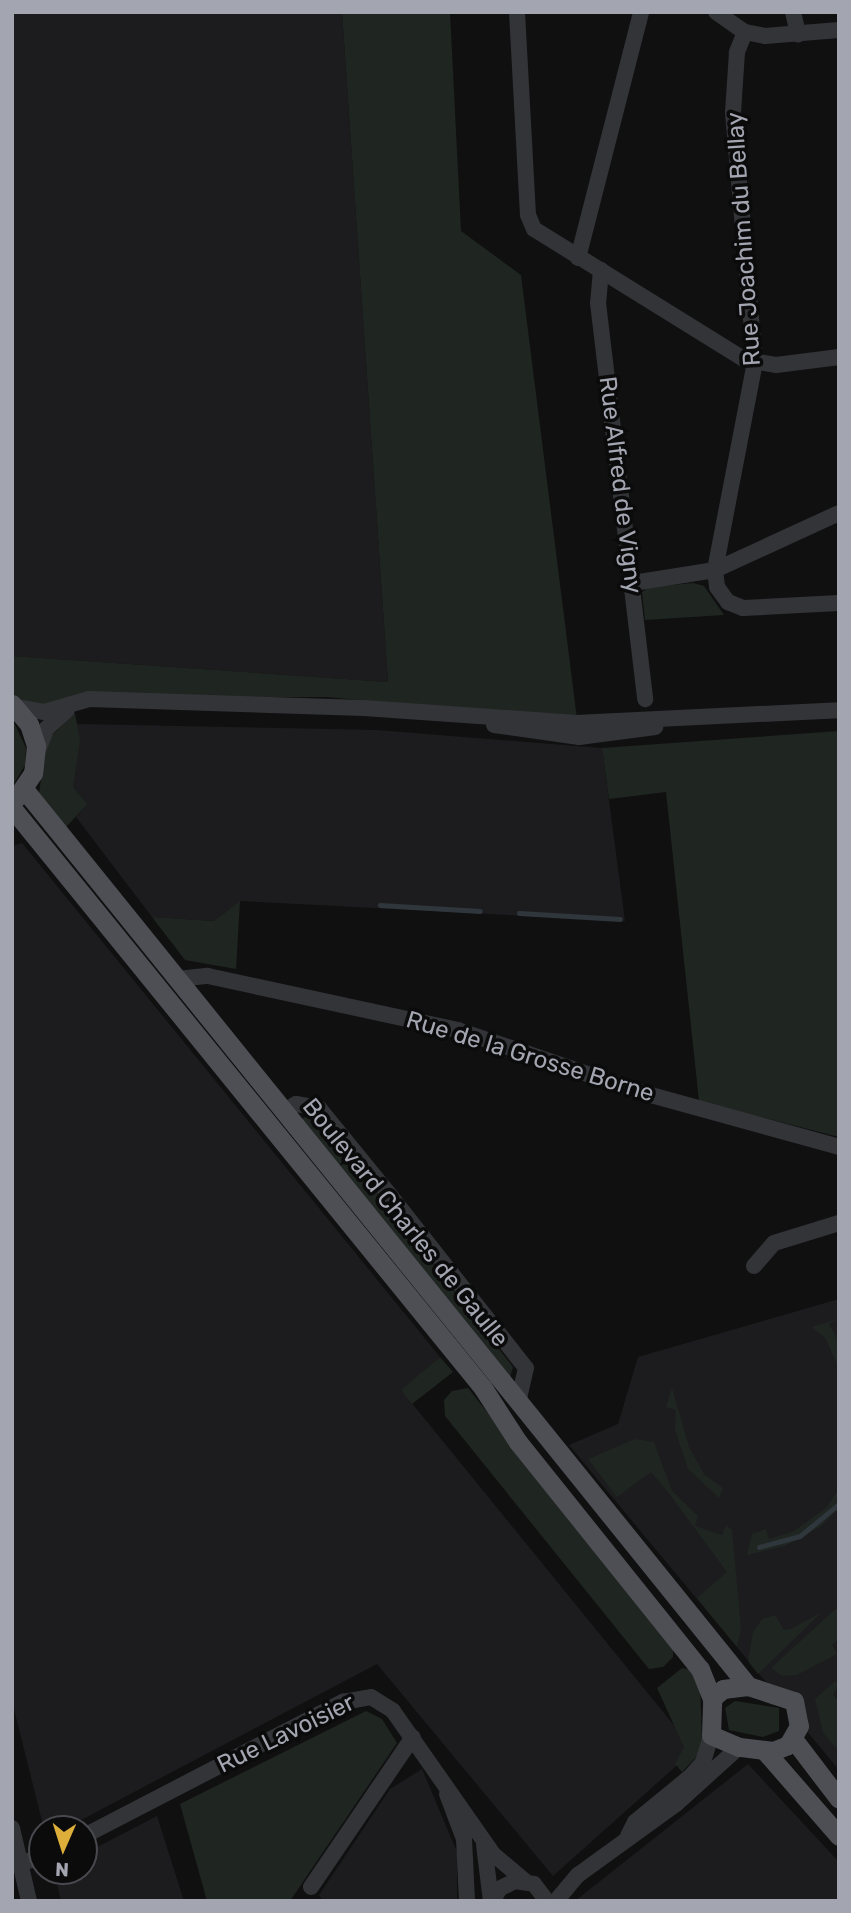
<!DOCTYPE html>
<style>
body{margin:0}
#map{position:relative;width:851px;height:1913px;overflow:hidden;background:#101011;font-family:Rubik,sans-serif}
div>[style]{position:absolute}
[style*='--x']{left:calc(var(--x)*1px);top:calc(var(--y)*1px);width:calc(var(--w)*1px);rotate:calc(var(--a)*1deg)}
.built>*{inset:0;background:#1c1c1e}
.green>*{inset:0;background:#1f2520}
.stream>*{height:4.5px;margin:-2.25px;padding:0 2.25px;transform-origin:2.25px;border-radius:2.25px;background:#2f363c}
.minor>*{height:16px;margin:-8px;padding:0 8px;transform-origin:8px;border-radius:8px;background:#333438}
.major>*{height:19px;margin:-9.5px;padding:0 9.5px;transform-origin:9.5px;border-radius:9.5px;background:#4e4f54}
span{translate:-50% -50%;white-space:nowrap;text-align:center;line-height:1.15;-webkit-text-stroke:7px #0b0b0c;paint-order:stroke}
.street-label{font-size:24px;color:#a3a6b1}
.frame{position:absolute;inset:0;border:14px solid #a3a6b1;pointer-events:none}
.north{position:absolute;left:28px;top:1815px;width:70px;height:70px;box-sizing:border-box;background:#0b0b0c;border:2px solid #48494e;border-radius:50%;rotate:183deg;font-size:19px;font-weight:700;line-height:28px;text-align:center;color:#a3a6b1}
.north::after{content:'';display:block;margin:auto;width:24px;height:32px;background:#deae3b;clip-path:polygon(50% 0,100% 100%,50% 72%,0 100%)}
</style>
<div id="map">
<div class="built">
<div style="clip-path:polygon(12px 12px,342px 12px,388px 682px,12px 656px)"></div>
<div style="clip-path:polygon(77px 724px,377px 730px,602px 748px,625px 921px,241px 901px,214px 921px,152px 917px,76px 817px,88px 804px,73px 787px)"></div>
<div style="clip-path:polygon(22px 843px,440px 1357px,402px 1391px,694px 1750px,553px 1876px,377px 1664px,64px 1829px,44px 1829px,12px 1701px,12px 846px)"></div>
<div style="clip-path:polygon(839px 1299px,839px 1770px,569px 1445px,618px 1424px,638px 1357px)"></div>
<div style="clip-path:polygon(748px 1764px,839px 1862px,839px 1901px,575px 1901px)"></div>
<div style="clip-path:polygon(422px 1769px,457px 1852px,457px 1901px,323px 1901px,319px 1895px,390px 1789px)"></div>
<div style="clip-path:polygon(157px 1816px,184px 1901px,61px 1901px,54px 1871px,84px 1871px,84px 1854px)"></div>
</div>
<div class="green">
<div style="clip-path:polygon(342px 12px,450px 12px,461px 231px,521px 275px,577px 719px,326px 697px,156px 697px,35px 708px,12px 694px,12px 656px,388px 682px)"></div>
<div style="clip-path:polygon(693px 583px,704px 586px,724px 615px,645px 620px,642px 592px,649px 587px)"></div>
<div style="clip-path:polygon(75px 713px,80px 740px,73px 787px,88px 804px,64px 829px,39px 794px,46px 741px)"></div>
<div style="clip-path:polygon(12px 718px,26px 748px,25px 765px,12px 787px)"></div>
<div style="clip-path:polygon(839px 731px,839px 1137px,699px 1101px,666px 792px,609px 799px,602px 748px)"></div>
<div style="clip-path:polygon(240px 901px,236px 969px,185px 960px,152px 917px,214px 921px)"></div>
<div style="clip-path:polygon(311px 1115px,344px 1149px,513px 1367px,509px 1381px,300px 1119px)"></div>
<div style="clip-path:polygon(838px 1319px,829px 1324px,839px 1342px,839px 1369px,826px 1339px,812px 1327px)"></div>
<div style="clip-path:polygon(440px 1357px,453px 1372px,412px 1404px,401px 1390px)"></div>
<div style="clip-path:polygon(468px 1388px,673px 1645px,673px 1657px,663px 1667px,649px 1669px,445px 1416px,444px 1400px,452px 1391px)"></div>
<div style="clip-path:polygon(672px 1388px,689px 1447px,704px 1474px,723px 1488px,719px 1498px,688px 1469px,675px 1430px,676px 1410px,666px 1407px)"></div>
<div style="clip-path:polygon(635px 1439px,654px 1442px,672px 1491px,698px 1516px,695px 1526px,722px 1535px,726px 1525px,732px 1530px,741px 1628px,737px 1647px,697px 1598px,727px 1572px,668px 1492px,651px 1472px,617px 1497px,588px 1459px)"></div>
<div style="clip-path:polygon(839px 1489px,839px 1508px,820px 1527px,785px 1546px,747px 1555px,752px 1534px,766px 1529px,769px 1539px,794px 1531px,826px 1508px)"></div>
<div style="clip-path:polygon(839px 1606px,839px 1639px,832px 1645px,837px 1654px,797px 1675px,782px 1676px,771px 1668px)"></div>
<div style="clip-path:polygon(822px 1612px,758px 1674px,748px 1661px,753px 1632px,762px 1619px,775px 1615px,784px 1630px,791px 1629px)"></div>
<div style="clip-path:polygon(682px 1668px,691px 1670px,700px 1684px,702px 1742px,700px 1753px,682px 1772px,675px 1764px,684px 1747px,657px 1688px)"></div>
<div style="clip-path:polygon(835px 1681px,839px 1683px,833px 1695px,839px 1702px,839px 1751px,823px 1733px,815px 1699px)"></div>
<div style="clip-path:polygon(735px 1701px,779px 1708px,779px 1731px,763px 1737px,729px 1730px,725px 1708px)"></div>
<div style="clip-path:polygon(366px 1711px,382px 1719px,397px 1743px,290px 1901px,207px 1901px,180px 1804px)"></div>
</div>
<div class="stream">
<div style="--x:380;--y:905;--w:100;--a:3.4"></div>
<div style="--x:519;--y:913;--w:101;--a:3.4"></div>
<div style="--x:759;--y:1547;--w:42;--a:-15"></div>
<div style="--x:800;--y:1536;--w:50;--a:-39.4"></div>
</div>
<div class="minor">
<div style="--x:517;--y:12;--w:203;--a:86.9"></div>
<div style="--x:528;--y:215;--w:15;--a:67"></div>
<div style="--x:534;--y:229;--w:248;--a:31.8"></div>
<div style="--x:745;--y:360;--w:31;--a:9"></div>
<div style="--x:776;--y:365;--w:64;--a:-7.2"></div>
<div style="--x:716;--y:12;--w:35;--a:35"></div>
<div style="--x:745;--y:32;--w:20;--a:11"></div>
<div style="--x:765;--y:36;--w:74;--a:-4.6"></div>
<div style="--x:793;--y:12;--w:23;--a:77"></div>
<div style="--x:745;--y:32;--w:22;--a:112"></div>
<div style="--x:737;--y:52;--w:61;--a:93.8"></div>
<div style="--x:733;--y:113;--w:250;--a:85"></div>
<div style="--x:755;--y:362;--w:212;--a:100.9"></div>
<div style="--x:715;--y:570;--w:17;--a:83"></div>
<div style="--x:717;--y:587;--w:19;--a:54"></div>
<div style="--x:728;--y:602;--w:16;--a:22"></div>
<div style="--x:743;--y:608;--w:96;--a:-3"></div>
<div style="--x:578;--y:258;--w:254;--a:-75.6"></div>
<div style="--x:601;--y:270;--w:33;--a:95"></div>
<div style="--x:598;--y:303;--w:399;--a:83.2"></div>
<div style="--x:633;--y:583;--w:83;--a:-9"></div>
<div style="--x:715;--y:570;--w:136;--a:-24.7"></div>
<div style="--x:16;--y:707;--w:28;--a:10"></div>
<div style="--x:44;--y:712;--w:47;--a:-16.1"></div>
<div style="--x:89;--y:699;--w:275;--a:1.9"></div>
<div style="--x:364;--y:708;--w:213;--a:4"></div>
<div style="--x:576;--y:723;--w:263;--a:-2.8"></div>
<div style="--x:494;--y:725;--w:86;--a:8"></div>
<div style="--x:579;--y:737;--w:77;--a:-7.5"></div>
<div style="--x:37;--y:753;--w:26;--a:-69"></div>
<div style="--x:46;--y:729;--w:28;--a:-42"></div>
<div style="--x:177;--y:979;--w:31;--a:-6"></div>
<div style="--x:208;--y:976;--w:256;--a:12.2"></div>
<div style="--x:458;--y:1030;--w:192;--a:18.8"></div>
<div style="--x:640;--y:1092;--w:206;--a:15.4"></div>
<div style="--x:284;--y:1112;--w:14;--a:-34"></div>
<div style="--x:296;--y:1104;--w:23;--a:10"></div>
<div style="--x:319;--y:1108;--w:111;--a:50.9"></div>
<div style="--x:389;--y:1194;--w:221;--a:51.8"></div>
<div style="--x:526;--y:1368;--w:35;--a:103"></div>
<div style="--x:754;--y:1266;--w:30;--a:-49"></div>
<div style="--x:774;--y:1243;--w:68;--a:-17.1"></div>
<div style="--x:447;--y:1794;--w:48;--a:69.3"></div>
<div style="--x:464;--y:1839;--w:62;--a:87.2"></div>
<div style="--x:12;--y:1828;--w:75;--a:76.9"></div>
<div style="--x:84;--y:1836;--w:292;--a:-27.4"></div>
<div style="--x:343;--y:1702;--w:28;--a:-10"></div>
<div style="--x:371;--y:1697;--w:26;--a:32"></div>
<div style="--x:393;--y:1711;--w:174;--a:55"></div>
<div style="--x:493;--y:1854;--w:42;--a:40.2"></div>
<div style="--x:628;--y:1836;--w:16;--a:-63"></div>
<div style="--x:635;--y:1822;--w:72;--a:-39.4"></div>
<div style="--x:691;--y:1776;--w:18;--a:-49"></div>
<div style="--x:703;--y:1762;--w:28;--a:-73"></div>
<div style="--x:484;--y:1845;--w:56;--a:82.9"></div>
<div style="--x:21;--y:1863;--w:22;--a:-16"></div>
<div style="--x:311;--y:1887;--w:181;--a:-55.8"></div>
<div style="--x:493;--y:1901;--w:13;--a:-63"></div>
<div style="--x:499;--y:1889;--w:18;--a:-27"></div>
<div style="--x:515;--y:1881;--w:19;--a:9"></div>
<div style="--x:534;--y:1884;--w:21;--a:53"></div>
<div style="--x:556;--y:1901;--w:34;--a:-50"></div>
<div style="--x:578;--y:1875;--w:121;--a:-35.9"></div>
<div style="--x:676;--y:1804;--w:85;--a:-42.1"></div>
</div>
<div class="major">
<div style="--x:12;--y:704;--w:26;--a:50"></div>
<div style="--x:29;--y:724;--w:23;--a:72"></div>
<div style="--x:36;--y:746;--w:27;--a:96"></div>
<div style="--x:33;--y:773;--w:30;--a:124"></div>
<div style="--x:24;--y:789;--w:1153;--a:51.09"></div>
<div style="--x:12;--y:808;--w:747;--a:50.92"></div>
<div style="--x:483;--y:1388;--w:64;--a:57.1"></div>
<div style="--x:518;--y:1442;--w:291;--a:51.3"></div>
<div style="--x:700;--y:1669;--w:31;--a:68"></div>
<div style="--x:748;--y:1686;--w:48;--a:18.1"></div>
<div style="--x:794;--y:1701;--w:25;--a:79"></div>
<div style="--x:799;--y:1726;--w:22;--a:120"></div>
<div style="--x:788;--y:1745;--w:16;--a:158"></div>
<div style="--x:773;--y:1751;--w:34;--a:-173"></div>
<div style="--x:739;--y:1747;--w:30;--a:-157"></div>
<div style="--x:711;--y:1735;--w:37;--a:-88"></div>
<div style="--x:712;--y:1698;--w:14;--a:-39"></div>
<div style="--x:723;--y:1689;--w:25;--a:-7"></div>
<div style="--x:794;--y:1740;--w:74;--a:52.7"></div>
<div style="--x:764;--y:1750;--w:114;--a:48.9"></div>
</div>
<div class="street-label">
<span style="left:744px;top:239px;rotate:-94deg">Rue Joachim du Bellay</span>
<span style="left:620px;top:485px;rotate:83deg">Rue Alfred de Vigny</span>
<span style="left:530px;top:1057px;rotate:17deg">Rue de la Grosse Borne</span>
<span style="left:405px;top:1223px;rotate:51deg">Boulevard Charles de Gaulle</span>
<span style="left:286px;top:1734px;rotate:-26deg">Rue Lavoisier</span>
</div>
<div class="frame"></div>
<div class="north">N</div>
</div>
